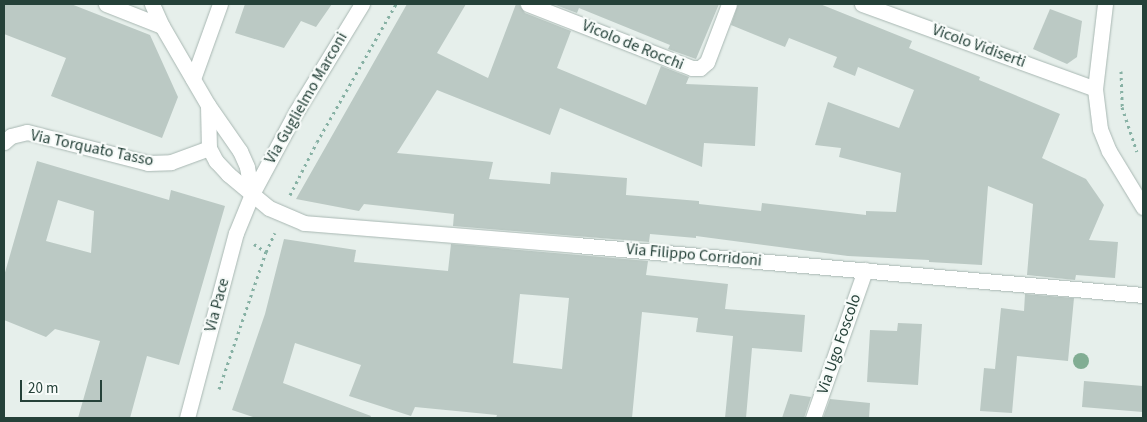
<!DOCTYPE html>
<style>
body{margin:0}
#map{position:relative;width:1147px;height:422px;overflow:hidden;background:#e6efeb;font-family:"Source Sans 3",sans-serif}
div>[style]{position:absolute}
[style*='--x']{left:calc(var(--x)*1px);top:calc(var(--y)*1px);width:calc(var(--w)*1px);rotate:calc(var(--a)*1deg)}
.building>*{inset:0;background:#bbc9c4}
.path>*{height:3px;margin-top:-1.5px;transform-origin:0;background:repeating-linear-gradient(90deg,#87b1a4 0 2.5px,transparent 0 6.5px)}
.roads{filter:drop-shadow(0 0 1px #a8b7b2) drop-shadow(0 0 1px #a8b7b2)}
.minor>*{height:15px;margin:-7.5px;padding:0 7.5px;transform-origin:7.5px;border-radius:7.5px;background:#fff}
.tertiary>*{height:15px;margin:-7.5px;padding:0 7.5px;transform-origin:7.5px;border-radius:7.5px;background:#fff}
.trees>*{width:16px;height:16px;margin:-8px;border-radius:50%;background:#81ad93}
span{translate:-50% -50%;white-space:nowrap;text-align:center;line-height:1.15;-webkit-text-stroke:4.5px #f7fbf9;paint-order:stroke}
.street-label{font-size:16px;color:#254139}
.frame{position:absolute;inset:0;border:5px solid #254139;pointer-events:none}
.scale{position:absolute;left:20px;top:380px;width:82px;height:22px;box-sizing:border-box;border:2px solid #254139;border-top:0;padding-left:6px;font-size:15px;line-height:18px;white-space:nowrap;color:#254139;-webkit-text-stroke:4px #f7fbf9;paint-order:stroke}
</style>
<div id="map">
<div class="building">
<div style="clip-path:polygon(4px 4px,71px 4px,150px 35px,178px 97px,162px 138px,51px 96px,66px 58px,4px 34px)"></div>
<div style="clip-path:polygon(245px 4px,332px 4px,316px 27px,301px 21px,284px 48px,235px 33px)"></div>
<div style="clip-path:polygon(407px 4px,466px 4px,437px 53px,488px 78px,516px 4px,519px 4px,525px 13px,571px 31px,557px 68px,646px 105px,661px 66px,689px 77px,686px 84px,758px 87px,755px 146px,704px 143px,702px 167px,560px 108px,550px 135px,437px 90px,397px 153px,493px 162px,489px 179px,550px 184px,551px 172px,627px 178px,626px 195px,699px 201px,699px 204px,761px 211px,762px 203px,866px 215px,866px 211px,896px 212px,901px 173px,839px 157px,841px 148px,815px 145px,828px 102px,899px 128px,914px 90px,858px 67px,855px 76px,833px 67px,837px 57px,789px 38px,785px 47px,731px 25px,738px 4px,820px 4px,912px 41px,909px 48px,980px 77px,979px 80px,1060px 114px,1042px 158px,1086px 179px,1104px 205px,1089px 240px,1118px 242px,1115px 278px,1076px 275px,1075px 280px,1027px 275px,1033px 204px,988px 186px,982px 265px,929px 262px,929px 260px,848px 256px,696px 236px,696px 238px,650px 234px,649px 242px,453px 226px,454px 214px,364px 204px,359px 211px,296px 199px)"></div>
<div style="clip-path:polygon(553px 4px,719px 4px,696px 59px,668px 49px,670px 45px,579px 8px,577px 13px)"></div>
<div style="clip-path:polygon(1050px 9px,1082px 21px,1077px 57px,1067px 64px,1033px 49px)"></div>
<div style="clip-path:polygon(evenodd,37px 161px,169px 200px,171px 190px,225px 206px,179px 365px,147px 356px,130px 418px,78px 418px,100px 341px,55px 329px,46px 337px,4px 320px,4px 276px,37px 161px,58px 200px,94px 211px,91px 253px,46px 241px,58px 200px)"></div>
<div style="clip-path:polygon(evenodd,284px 239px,356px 250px,354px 262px,448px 271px,451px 244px,648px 261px,646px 275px,728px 284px,725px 309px,805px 315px,802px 352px,752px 348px,746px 418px,725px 418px,733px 336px,696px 332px,698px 318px,642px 312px,632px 418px,496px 418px,497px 415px,415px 407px,411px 416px,349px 396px,361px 365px,295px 343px,283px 383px,371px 416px,370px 418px,256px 418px,232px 410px,265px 314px,284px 239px,520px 294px,569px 298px,562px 369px,513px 363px,520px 294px)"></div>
<div style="clip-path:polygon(1025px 294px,1074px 298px,1068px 361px,1017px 356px,1012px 413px,980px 411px,984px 368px,995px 369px,1001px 308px,1024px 311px)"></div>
<div style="clip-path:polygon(898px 323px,922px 324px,918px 385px,867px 382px,870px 330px,897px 331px)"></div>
<div style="clip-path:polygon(1084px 381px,1143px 386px,1143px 412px,1082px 407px)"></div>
<div style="clip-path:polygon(790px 394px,811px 397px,804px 418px,782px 418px)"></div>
<div style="clip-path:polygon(830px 399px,870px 403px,869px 418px,823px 418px)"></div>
</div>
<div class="path">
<div style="--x:1121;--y:71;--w:36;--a:88"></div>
<div style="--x:1122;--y:107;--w:47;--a:71.6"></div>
<div style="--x:290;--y:195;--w:59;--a:-63"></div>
<div style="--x:317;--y:142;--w:159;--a:-60.2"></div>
<div style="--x:254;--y:244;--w:14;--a:34"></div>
<div style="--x:219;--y:389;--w:145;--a:-71.1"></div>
<div style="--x:266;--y:252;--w:21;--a:-65"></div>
</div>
<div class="roads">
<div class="minor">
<div style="--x:106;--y:4;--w:60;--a:21.4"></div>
<div style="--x:152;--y:4;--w:24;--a:66"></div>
<div style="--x:162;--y:26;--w:91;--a:59.8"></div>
<div style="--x:208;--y:105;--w:56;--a:55.2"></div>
<div style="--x:240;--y:151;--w:17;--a:66"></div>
<div style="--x:247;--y:167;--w:27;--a:80"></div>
<div style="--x:528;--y:4;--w:176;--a:21.3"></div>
<div style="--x:692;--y:68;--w:8;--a:0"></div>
<div style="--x:700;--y:68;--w:9;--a:-41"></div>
<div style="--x:707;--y:62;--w:62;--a:-69.2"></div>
<div style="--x:862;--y:4;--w:248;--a:20"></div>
<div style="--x:1105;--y:4;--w:86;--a:96.7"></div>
<div style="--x:1095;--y:89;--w:40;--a:82.9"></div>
<div style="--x:1100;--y:129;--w:24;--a:68"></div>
<div style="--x:1109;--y:151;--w:66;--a:58.7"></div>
<div style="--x:193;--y:79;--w:80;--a:-70.2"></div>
<div style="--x:208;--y:105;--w:43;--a:88.7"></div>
<div style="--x:209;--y:148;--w:15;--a:62"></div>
<div style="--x:216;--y:161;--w:18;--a:47"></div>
<div style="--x:228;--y:174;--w:53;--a:39.7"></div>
<div style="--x:269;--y:208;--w:38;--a:23"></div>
<div style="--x:304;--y:223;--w:273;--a:4.6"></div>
<div style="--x:576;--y:245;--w:569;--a:5.04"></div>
<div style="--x:4;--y:142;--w:9;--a:-41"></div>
<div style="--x:11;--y:136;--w:16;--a:-14"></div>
<div style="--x:27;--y:132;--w:125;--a:14.4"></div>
<div style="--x:148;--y:163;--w:23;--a:-2"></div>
<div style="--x:171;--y:162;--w:40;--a:-20.2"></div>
<div style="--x:813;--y:418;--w:157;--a:-70.6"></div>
</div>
<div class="tertiary">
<div style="--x:187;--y:418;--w:191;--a:-75.2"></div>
<div style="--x:236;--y:233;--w:42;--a:-67.7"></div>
<div style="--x:252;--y:194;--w:93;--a:-61.8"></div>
<div style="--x:296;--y:112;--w:127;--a:-58.6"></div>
</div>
</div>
<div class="trees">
<div style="left:1081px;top:361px"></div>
</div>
<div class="street-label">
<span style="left:633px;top:45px;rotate:22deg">Vicolo de Rocchi</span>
<span style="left:979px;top:46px;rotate:20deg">Vicolo Vidiserti</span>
<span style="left:306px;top:98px;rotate:-60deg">Via Guglielmo Marconi</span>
<span style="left:92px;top:148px;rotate:12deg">Via Torquato Tasso</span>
<span style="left:694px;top:255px;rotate:5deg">Via Filippo Corridoni</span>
<span style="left:217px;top:305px;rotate:-75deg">Via Pace</span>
<span style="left:839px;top:344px;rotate:-71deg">Via Ugo Foscolo</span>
</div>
<div class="frame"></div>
<div class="scale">20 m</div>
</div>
